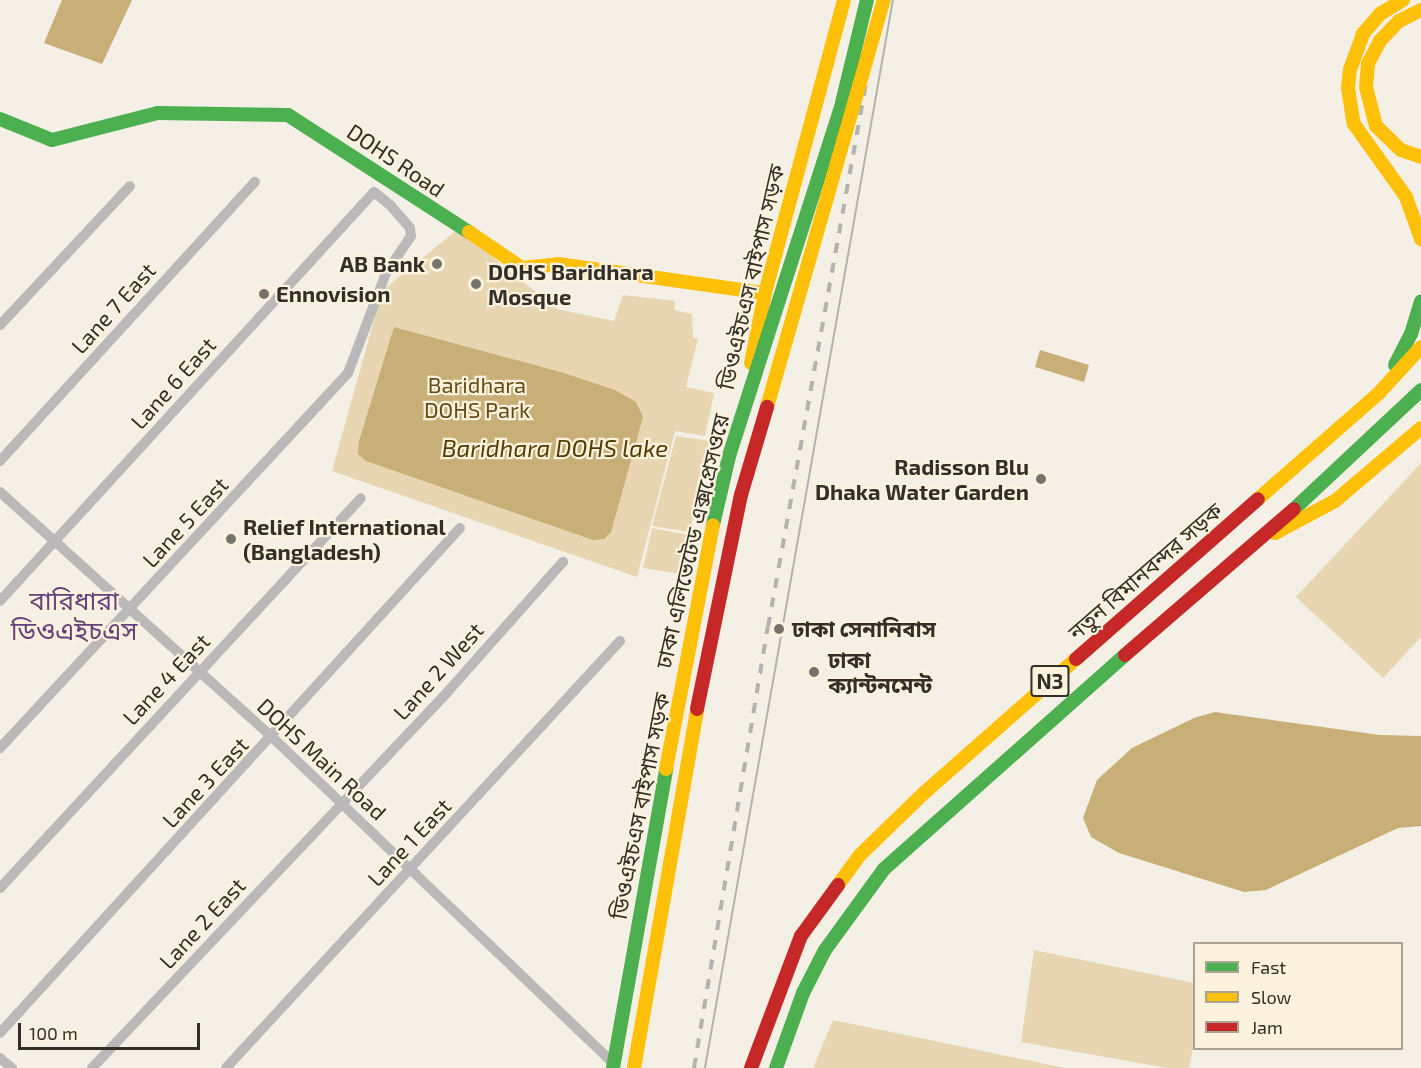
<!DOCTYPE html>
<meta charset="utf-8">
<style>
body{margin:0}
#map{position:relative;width:1421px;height:1068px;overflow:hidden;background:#f5f0e5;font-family:"Exo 2","Noto Sans Bengali",sans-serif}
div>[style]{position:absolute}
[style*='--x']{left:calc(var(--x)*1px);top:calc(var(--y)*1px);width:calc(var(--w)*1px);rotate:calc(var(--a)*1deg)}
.green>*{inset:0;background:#e7d6b1}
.water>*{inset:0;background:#c8af78}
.street>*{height:10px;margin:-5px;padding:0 5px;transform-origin:5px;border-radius:5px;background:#bab8b9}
.fast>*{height:14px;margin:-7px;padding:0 7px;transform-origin:7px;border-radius:7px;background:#4caf50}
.slow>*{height:14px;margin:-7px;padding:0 7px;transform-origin:7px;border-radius:7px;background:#ffc107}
.jam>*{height:14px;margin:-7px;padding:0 7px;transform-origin:7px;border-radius:7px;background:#c62828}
.tram>*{height:1.5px;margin:-0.75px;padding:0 0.75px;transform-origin:0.75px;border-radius:0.75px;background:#b4b2af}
.rail>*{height:4px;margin-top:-2px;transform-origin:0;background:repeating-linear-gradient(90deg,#b4b2af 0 10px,transparent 0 20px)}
.fast-bridge>*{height:14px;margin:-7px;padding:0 7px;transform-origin:7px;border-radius:7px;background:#4caf50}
.slow-bridge>*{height:14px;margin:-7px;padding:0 7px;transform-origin:7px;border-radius:7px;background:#ffc107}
.jam-bridge>*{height:14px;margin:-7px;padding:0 7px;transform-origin:7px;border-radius:7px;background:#c62828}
.dots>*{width:16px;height:16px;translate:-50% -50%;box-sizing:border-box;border:3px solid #fcf2de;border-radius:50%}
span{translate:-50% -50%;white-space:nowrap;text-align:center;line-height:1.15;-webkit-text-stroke:4.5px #fcf2de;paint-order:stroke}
.shield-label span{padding:2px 4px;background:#fcf2de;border:2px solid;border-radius:4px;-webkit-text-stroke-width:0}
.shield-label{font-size:21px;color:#322f27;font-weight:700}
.street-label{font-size:22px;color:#322f27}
.poi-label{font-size:22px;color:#322f27;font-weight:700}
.right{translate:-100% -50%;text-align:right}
.left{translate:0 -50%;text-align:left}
.park-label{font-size:22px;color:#634d14}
.water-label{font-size:24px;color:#533d00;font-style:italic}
.quarter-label{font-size:26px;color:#65427d}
.legend{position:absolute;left:1193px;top:942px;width:210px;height:108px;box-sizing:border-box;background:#fcf2de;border:2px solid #aba495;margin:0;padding:8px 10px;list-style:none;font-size:18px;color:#322f27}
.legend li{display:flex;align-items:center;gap:12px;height:30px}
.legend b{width:30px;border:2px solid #aba495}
.scale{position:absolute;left:18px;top:1023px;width:182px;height:27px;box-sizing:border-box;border:3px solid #322f27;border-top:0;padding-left:8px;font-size:18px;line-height:21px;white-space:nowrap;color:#322f27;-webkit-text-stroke:4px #fcf2de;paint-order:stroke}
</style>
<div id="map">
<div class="green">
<div style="clip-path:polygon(458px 229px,557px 309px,614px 321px,623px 295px,675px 301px,674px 310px,692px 314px,693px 338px,698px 339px,686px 387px,714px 393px,705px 436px,675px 431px,637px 577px,332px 471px,382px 291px)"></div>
<div style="clip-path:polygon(676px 436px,709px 441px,690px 532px,652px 526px)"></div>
<div style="clip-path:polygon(1421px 463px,1421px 637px,1383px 678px,1296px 597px)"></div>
<div style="clip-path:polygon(652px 528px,689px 535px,681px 574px,643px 568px)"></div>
<div style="clip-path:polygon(1034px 950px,1194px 983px,1194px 1044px,1189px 1068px,1167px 1068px,1021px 1042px)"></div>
<div style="clip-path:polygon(833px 1020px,1065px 1068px,813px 1068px)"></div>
</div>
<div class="water">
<div style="clip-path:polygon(62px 0,132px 0,102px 64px,44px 43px)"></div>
<div style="clip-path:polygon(394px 327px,564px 373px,615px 390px,636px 402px,643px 417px,611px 532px,604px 539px,593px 540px,366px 461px,358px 454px,359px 441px)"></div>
<div style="clip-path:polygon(1040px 350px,1089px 365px,1084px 382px,1035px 367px)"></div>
<div style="clip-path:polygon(1215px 712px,1380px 735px,1421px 736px,1421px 826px,1398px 828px,1266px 890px,1244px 892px,1119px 853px,1091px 837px,1083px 818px,1097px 780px,1132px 748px,1194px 718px)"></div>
</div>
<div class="street">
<div style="--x:0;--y:325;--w:190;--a:-46.9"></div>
<div style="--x:0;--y:461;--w:378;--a:-47.6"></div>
<div style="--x:0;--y:492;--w:366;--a:42"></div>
<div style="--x:272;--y:737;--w:469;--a:43.7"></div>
<div style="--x:0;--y:601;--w:554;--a:-47.56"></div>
<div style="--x:374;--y:192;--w:22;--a:39"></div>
<div style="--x:391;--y:206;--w:29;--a:49"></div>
<div style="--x:410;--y:228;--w:8;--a:83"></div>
<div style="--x:411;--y:236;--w:45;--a:124"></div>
<div style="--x:386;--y:273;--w:107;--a:110.8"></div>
<div style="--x:348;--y:373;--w:512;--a:132.86"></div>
<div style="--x:0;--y:888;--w:531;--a:-47.21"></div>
<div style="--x:0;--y:1033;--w:683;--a:-47.67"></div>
<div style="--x:0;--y:1058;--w:16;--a:40"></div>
<div style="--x:92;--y:1068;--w:511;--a:-46.59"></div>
<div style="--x:443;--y:697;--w:181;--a:-48.4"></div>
<div style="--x:226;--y:1068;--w:581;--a:-47.3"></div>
</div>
<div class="fast">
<div style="--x:0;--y:119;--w:56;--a:22"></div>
<div style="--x:52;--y:140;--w:109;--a:-14.3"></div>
<div style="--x:158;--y:113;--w:130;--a:0.9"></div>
<div style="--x:288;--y:115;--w:216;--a:32.9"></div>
<div style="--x:1395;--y:365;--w:35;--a:-63"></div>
<div style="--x:1411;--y:334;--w:34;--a:-73"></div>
<div style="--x:1294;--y:509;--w:174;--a:-43.1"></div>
<div style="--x:776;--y:1068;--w:80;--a:-70.2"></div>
<div style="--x:803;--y:993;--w:48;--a:-62.9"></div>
<div style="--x:825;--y:950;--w:100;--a:-53.9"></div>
<div style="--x:884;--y:869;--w:322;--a:-41.6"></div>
</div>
<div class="slow">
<div style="--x:1403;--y:0;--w:26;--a:149"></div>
<div style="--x:1381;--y:13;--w:28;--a:131"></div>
<div style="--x:1363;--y:34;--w:37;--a:110"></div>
<div style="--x:1350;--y:69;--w:19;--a:96"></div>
<div style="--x:1348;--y:88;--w:36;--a:81"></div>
<div style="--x:1354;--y:124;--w:90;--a:54.5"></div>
<div style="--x:1406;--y:197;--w:45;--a:70.3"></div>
<div style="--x:1421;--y:10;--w:25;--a:153"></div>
<div style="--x:1399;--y:21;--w:28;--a:134"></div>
<div style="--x:1380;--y:41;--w:26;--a:118"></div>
<div style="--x:1368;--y:64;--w:23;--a:95"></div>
<div style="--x:1366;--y:87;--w:40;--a:75.6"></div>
<div style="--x:1376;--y:126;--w:35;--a:44"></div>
<div style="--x:1401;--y:150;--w:21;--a:19"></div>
<div style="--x:469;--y:232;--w:64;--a:34.2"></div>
<div style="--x:522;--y:268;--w:36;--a:-6"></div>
<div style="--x:558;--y:264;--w:209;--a:8"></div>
<div style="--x:751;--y:363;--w:71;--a:-78.7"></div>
<div style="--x:765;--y:293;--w:303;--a:-74.9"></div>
<div style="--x:1258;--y:499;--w:161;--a:-41.2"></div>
<div style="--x:1379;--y:393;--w:62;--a:-47.6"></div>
<div style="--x:1275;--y:533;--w:68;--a:-28.1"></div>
<div style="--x:1335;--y:501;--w:113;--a:-40.3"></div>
<div style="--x:838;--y:885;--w:37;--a:-54"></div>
<div style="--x:860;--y:855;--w:89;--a:-44.1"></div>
<div style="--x:924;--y:793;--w:203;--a:-41.4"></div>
</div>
<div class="jam">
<div style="--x:1125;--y:655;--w:223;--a:-40.8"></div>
<div style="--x:1076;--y:659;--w:242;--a:-41.3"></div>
<div style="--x:751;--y:1068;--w:141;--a:-69.3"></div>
<div style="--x:801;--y:936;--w:63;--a:-54"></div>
</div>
<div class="tram">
<div style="--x:705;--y:1068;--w:1084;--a:-80.02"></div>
</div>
<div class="rail">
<div style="--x:694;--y:1068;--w:447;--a:-80.5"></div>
<div style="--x:768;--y:627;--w:637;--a:-79.78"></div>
</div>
<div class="fast-bridge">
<div style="--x:713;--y:525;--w:71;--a:-76.9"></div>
<div style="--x:729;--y:456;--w:371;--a:-72.2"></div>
<div style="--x:842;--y:103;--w:106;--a:-76.4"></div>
<div style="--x:613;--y:1068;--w:304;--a:-79.9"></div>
</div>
<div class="slow-bridge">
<div style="--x:767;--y:407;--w:423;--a:-74"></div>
<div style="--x:666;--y:769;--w:248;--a:-79.1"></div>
<div style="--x:634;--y:1068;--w:364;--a:-80"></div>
</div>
<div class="jam-bridge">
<div style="--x:697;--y:709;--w:218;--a:-78.4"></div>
<div style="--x:741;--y:495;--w:92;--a:-73.5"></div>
</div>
<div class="dots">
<div style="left:437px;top:264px;background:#76736a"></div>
<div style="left:476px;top:284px;background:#76736a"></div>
<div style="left:264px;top:294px;background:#76736a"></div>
<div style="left:1041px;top:479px;background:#76736a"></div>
<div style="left:231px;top:539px;background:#76736a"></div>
<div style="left:779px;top:629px;background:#76736a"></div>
<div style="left:814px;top:672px;background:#76736a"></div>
</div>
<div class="shield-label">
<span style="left:1050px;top:681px">N3</span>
</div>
<div class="street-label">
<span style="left:396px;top:160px;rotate:34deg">DOHS Road</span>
<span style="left:751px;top:277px;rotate:-77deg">ডিওএইচএস বাইপাস সড়ক</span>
<span style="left:113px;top:308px;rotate:-48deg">Lane 7 East</span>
<span style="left:173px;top:383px;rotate:-48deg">Lane 6 East</span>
<span style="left:185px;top:522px;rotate:-47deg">Lane 5 East</span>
<span style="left:692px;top:541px;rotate:-77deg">ঢাকা এলিভেটেড এক্সপ্রেসওয়ে</span>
<span style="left:1145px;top:571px;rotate:-41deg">নতুন বিমানবন্দর সড়ক</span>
<span style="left:438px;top:671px;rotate:-48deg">Lane 2 West</span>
<span style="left:166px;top:679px;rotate:-47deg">Lane 4 East</span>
<span style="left:322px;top:759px;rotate:43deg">DOHS Main Road</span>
<span style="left:205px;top:782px;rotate:-47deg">Lane 3 East</span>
<span style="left:640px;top:806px;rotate:-79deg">ডিওএইচএস বাইপাস সড়ক</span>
<span style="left:409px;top:842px;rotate:-47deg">Lane 1 East</span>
<span style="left:202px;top:923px;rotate:-47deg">Lane 2 East</span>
</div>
<div class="poi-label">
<span class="right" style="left:425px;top:264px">AB Bank</span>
<span class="left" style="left:488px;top:284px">DOHS Baridhara<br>Mosque</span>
<span class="left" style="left:276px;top:294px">Ennovision</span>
<span class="right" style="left:1029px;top:479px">Radisson Blu<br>Dhaka Water Garden</span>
<span class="left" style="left:243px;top:539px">Relief International<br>(Bangladesh)</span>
<span class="left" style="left:792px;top:629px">ঢাকা সেনানিবাস</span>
<span class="left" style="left:828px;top:672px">ঢাকা<br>ক্যান্টনমেন্ট</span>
</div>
<div class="park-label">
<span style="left:477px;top:397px">Baridhara<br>DOHS Park</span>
</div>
<div class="water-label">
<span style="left:555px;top:448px">Baridhara DOHS lake</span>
</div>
<div class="quarter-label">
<span style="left:74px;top:615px">বারিধারা<br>ডিওএইচএস</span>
</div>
<ul class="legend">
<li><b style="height:8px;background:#4caf50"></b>Fast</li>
<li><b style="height:8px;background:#ffc107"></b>Slow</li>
<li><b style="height:8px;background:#c62828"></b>Jam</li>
</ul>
<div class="scale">100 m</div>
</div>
